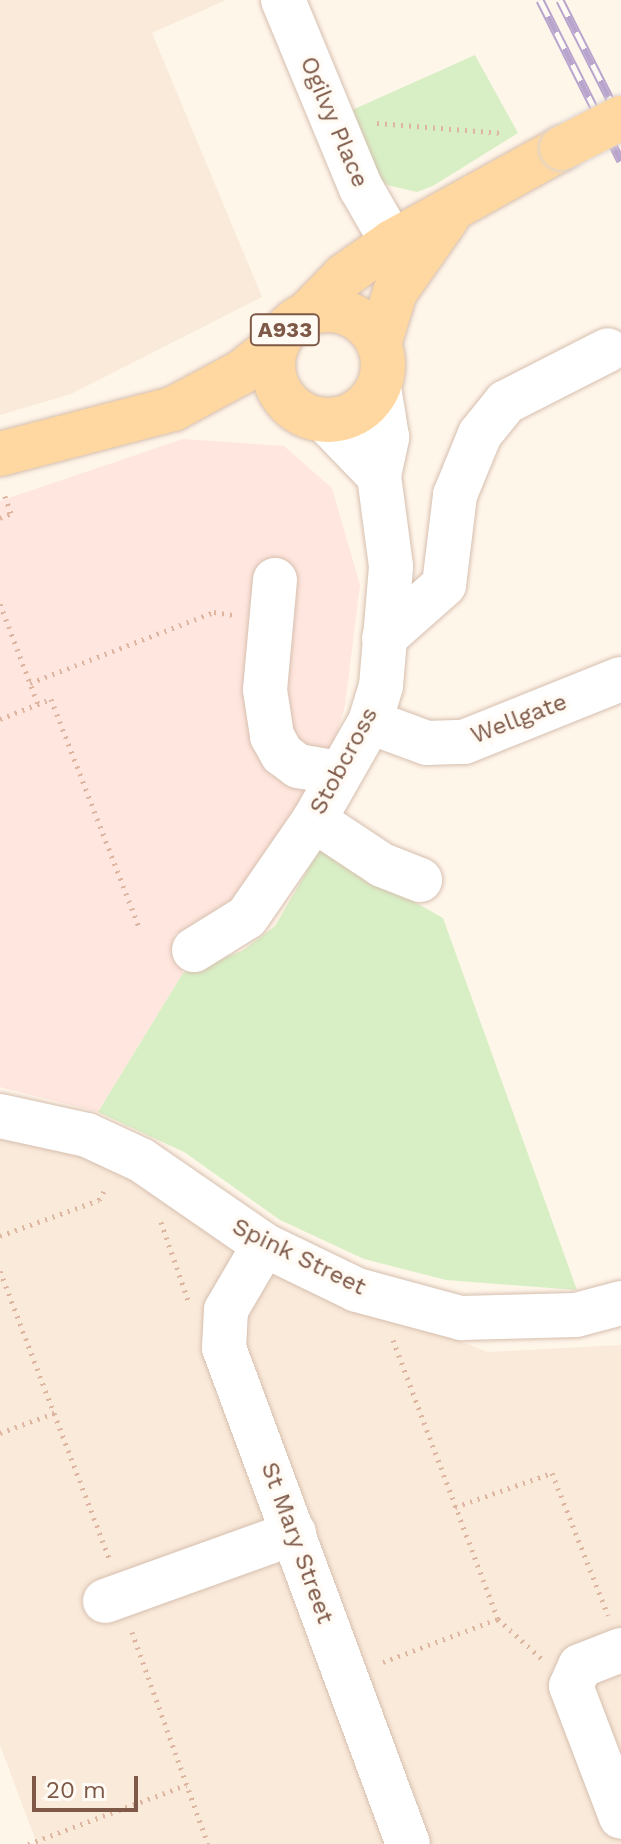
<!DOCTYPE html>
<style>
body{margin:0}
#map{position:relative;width:621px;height:1844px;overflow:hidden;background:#fff6ea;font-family:"Work Sans",sans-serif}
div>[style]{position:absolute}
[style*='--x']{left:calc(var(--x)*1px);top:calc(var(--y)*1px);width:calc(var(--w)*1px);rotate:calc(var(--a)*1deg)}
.residential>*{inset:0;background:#faeada}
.commercial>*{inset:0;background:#ffe6de}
.green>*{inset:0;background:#d8efc5}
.path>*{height:5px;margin-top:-2.5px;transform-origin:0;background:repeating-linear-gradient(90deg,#deb5a0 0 2px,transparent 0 8px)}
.roads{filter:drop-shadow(0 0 2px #d6bfaf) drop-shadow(0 0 2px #d6bfaf)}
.minor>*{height:44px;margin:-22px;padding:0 22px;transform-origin:22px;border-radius:22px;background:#fff}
.major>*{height:44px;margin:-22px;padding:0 22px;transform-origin:22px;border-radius:22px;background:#ffd8a1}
.major>.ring{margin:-22px;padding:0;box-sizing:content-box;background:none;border:44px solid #ffd8a1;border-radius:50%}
.rail>*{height:9px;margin-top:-4.5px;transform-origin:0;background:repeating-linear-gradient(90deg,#fffaf3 0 18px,#b8a4cc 0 36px);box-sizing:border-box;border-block:2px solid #b8a4cc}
.bridges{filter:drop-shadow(0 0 2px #ddd4cf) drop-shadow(0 0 2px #ddd4cf)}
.major-bridge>*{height:44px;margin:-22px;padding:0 22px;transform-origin:22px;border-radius:22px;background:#ffd8a1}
span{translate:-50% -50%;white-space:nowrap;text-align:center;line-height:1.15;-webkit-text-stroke:7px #fffaf3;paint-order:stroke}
.shield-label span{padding:2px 6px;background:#fffaf3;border:2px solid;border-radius:6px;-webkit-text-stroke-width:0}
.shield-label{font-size:22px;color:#7e5948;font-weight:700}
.street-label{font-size:24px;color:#7e5948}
.scale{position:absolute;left:32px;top:1776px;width:106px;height:36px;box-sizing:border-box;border:4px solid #7e5948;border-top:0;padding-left:10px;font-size:24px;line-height:28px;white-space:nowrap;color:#7e5948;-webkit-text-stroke:6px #fffaf3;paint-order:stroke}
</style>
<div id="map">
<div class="residential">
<div style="clip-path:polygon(0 0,226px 0,152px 33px,262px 297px,71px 394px,0 415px)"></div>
<div style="clip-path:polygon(0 1134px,79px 1149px,358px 1302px,488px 1352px,621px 1345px,621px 1844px,37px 1844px,0 1745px)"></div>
</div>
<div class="commercial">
<div style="clip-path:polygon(183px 439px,284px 446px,332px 488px,360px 585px,345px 705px,320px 791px,247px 894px,212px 918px,173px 935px,183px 973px,98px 1112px,0 1087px,0 501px)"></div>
</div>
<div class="green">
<div style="clip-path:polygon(475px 55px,518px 133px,433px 186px,417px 192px,387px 185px,377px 174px,352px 110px)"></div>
<div style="clip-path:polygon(320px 849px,443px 918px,577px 1290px,446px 1280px,364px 1259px,280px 1220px,184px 1152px,98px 1112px,183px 973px,242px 951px,275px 926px)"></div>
</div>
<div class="path">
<div style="--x:377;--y:123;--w:126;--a:4.5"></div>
<div style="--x:0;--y:518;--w:12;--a:-24"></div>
<div style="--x:11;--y:513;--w:20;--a:-110"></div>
<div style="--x:0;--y:604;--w:107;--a:69.2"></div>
<div style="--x:30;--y:683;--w:197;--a:-21.1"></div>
<div style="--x:214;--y:612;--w:20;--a:9"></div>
<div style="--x:0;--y:719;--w:55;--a:-21.4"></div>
<div style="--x:51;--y:699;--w:244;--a:68.9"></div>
<div style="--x:161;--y:1222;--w:83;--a:70.9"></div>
<div style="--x:0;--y:1236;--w:105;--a:-20"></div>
<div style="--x:99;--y:1200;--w:14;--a:-60"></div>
<div style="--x:0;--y:1271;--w:307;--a:69.2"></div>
<div style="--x:393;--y:1340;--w:298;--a:69.4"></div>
<div style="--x:498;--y:1619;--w:59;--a:42.3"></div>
<div style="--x:0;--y:1433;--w:58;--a:-20.3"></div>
<div style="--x:455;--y:1507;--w:103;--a:-19.3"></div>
<div style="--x:552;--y:1473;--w:153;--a:68.5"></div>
<div style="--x:132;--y:1632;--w:225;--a:70.3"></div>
<div style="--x:383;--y:1662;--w:123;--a:-20.5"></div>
<div style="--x:28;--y:1844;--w:169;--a:-20.5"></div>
</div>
<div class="roads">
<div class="minor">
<div style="--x:283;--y:0;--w:204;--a:67.5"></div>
<div style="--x:361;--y:188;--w:62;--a:60.1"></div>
<div style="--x:326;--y:421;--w:76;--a:46.1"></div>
<div style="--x:275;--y:580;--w:110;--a:95.2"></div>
<div style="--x:265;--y:690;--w:47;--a:81.3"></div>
<div style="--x:272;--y:736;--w:21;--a:61"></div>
<div style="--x:282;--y:754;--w:20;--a:37"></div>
<div style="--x:298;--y:766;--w:42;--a:9.7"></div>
<div style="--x:384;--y:638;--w:80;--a:-41.5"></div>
<div style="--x:444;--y:585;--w:91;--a:-83"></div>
<div style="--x:455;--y:495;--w:66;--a:-67.7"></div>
<div style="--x:480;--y:434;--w:41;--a:-50.9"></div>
<div style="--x:506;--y:402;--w:114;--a:-27"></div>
<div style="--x:370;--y:722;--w:61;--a:20.2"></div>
<div style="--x:427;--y:743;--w:37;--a:-2"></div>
<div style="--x:464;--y:742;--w:169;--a:-21.9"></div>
<div style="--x:314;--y:820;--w:82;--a:33.5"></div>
<div style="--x:382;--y:865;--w:41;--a:21.5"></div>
<div style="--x:194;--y:950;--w:62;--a:-31.9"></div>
<div style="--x:247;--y:917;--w:118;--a:-55.4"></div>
<div style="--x:314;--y:820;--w:113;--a:-60.3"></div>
<div style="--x:370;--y:722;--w:38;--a:-73"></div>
<div style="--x:381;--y:686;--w:120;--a:-85.2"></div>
<div style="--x:391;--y:566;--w:91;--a:-97.6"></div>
<div style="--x:379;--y:476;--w:40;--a:-78"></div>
<div style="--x:387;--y:437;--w:51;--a:-99.1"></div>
<div style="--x:0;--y:1116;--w:89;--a:12.3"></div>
<div style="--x:87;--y:1135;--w:60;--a:24.8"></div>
<div style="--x:141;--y:1160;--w:150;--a:34.6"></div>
<div style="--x:264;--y:1245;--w:103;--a:25.8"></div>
<div style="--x:357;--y:1290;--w:108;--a:15.1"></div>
<div style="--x:461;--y:1318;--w:115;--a:-1.5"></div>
<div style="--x:576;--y:1315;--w:47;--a:-14.9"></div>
<div style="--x:264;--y:1245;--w:75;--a:120.3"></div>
<div style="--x:226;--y:1310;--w:38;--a:93"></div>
<div style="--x:224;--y:1348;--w:529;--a:69.65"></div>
<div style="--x:105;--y:1601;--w:201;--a:-19.8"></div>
<div style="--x:621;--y:1650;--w:44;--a:158.7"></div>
<div style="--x:580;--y:1666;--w:22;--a:114"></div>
<div style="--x:571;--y:1686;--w:140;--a:69.1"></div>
</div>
<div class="major">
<div class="ring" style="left:273px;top:310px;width:66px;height:66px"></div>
<div style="--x:307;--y:314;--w:53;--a:-45.8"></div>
<div style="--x:344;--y:276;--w:59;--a:-35.3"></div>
<div style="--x:392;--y:242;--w:194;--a:-28.9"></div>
<div style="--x:379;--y:344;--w:54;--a:-72.9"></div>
<div style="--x:395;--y:292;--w:90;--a:-54.9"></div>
<div style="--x:0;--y:454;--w:179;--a:-14.6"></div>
<div style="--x:173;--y:409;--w:78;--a:-28.2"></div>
<div style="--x:242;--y:372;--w:45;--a:-38.7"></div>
</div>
</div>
<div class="rail">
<div style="--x:540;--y:0;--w:180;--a:63.3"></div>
<div style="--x:560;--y:0;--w:136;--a:63.2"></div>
</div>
<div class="bridges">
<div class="major-bridge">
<div style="--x:562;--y:148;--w:66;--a:-27"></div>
</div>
</div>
<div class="shield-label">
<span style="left:285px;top:330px">A933</span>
</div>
<div class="street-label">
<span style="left:334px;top:122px;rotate:67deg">Ogilvy Place</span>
<span style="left:519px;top:719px;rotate:-21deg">Wellgate</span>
<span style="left:344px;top:761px;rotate:-62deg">Stobcross</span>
<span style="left:299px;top:1257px;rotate:26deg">Spink Street</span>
<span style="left:297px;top:1543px;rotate:70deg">St Mary Street</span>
</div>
<div class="scale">20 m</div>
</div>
